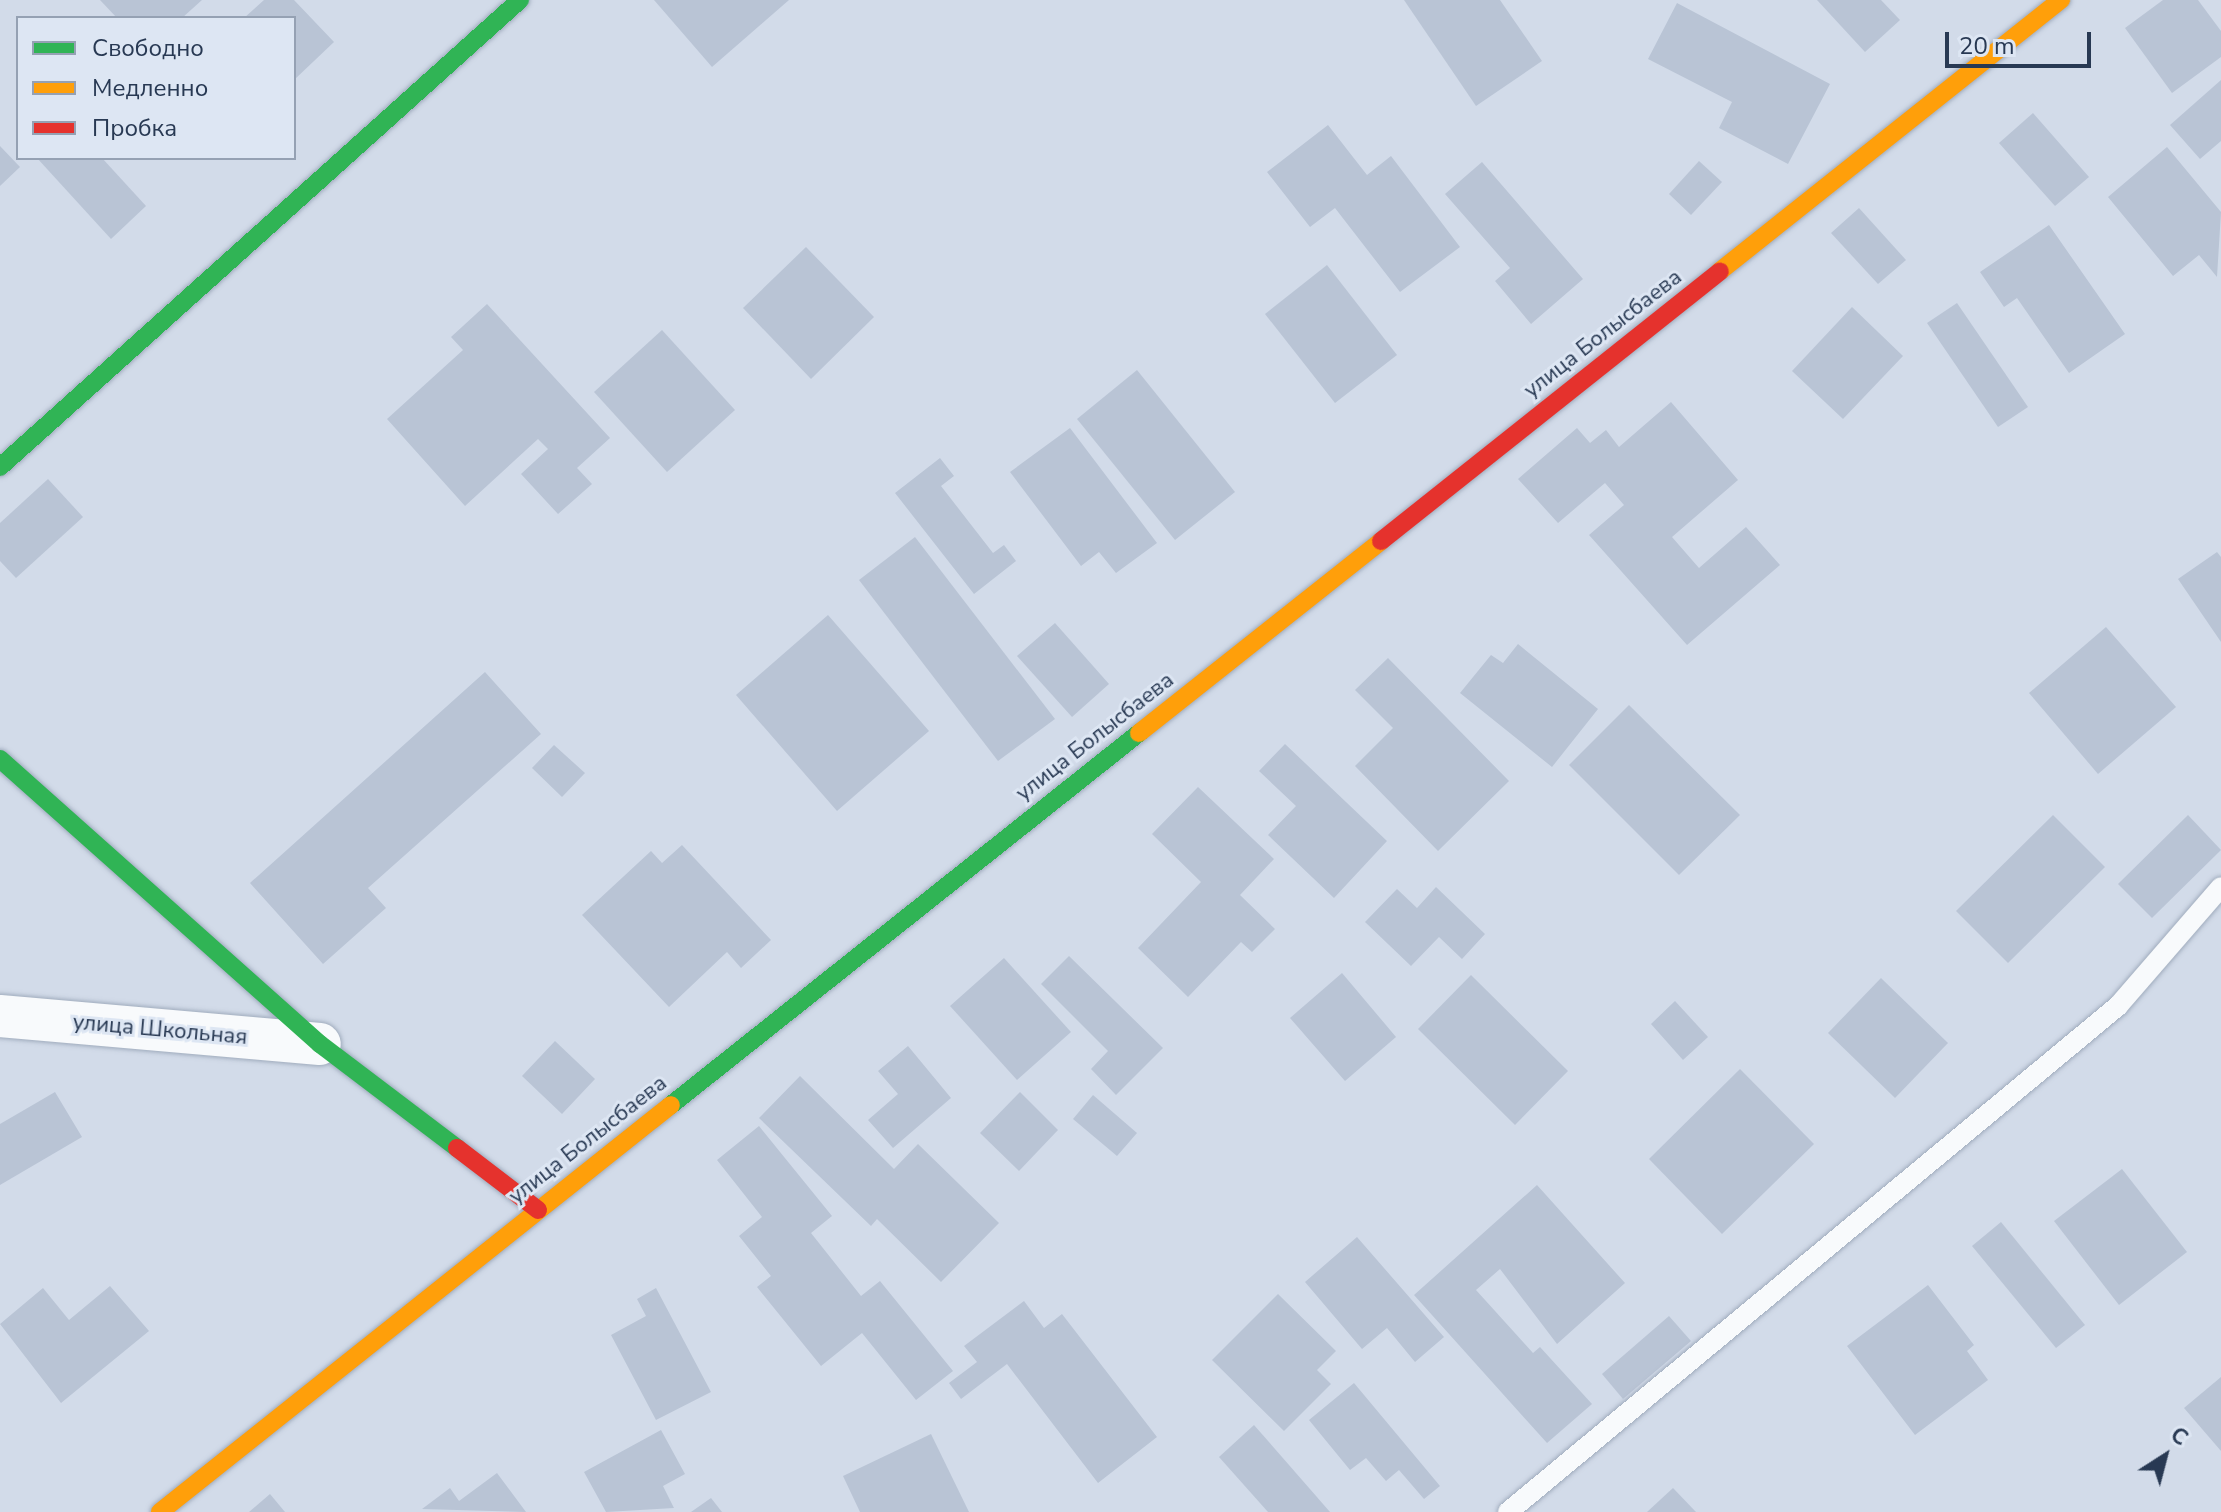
<!DOCTYPE html>
<meta charset="utf-8">
<style>
body{margin:0}
#map{position:relative;width:2221px;height:1512px;overflow:hidden;background:#d2dbe9;font-family:"Nunito Sans",sans-serif}
div>[style]{position:absolute}
[style*='--x']{left:calc(var(--x)*1px);top:calc(var(--y)*1px);width:calc(var(--w)*1px);rotate:calc(var(--a)*1deg)}
.building>*{inset:0;background:#b9c4d5}
.roads{filter:drop-shadow(0 0 2px #a0acbd) drop-shadow(0 0 2px #a0acbd)}
.lane>*{height:20px;margin:-10px;padding:0 10px;transform-origin:10px;border-radius:10px;background:#f8fafc}
.street>*{height:42px;margin:-21px;padding:0 21px;transform-origin:21px;border-radius:21px;background:#f8fafc}
.fast>*{height:18px;margin:-9px;padding:0 9px;transform-origin:9px;border-radius:9px;background:#30b455}
.slow>*{height:18px;margin:-9px;padding:0 9px;transform-origin:9px;border-radius:9px;background:#ff9f0a}
.jam>*{height:18px;margin:-9px;padding:0 9px;transform-origin:9px;border-radius:9px;background:#e5322d}
span{translate:-50% -50%;white-space:nowrap;text-align:center;line-height:1.15;-webkit-text-stroke:6px #dde6f3;paint-order:stroke}
.street-label{font-size:22px;color:#283953}
.legend{position:absolute;left:16px;top:16px;width:280px;height:144px;box-sizing:border-box;background:#dde6f3;border:2px solid #95a1b3;margin:0;padding:10px 14px;list-style:none;font-size:24px;color:#283953}
.legend li{display:flex;align-items:center;gap:16px;height:40px}
.legend b{width:40px;border:2px solid #95a1b3}
.north{position:absolute;left:2125px;top:1416px;width:80px;height:80px;-webkit-text-stroke:6px #dde6f3;paint-order:stroke;rotate:36deg;font-size:22px;font-weight:700;line-height:32px;text-align:center;color:#283953}
.north::after{content:'';display:block;margin:auto;width:28px;height:36px;background:#283953;clip-path:polygon(50% 0,100% 100%,50% 72%,0 100%)}
.scale{position:absolute;left:1945px;top:32px;width:146px;height:36px;box-sizing:border-box;border:4px solid #283953;border-top:0;padding-left:10px;font-size:24px;line-height:28px;white-space:nowrap;color:#283953;-webkit-text-stroke:6px #dde6f3;paint-order:stroke}
</style>
<div id="map">
<div class="building">
<div style="clip-path:polygon(100px 0,202px 0,182px 18px,117px 18px)"></div>
<div style="clip-path:polygon(264px 0,294px 0,334px 42px,294px 80px,294px 18px,244px 18px)"></div>
<div style="clip-path:polygon(654px 0,789px 0,712px 67px)"></div>
<div style="clip-path:polygon(1404px 0,1500px 0,1542px 61px,1476px 106px)"></div>
<div style="clip-path:polygon(1817px 0,1881px 0,1900px 20px,1865px 52px)"></div>
<div style="clip-path:polygon(2163px 0,2198px 0,2221px 31px,2221px 57px,2172px 93px,2125px 28px)"></div>
<div style="clip-path:polygon(1677px 3px,1830px 84px,1788px 164px,1719px 128px,1732px 102px,1648px 59px)"></div>
<div style="clip-path:polygon(2221px 80px,2221px 141px,2200px 159px,2170px 125px)"></div>
<div style="clip-path:polygon(2033px 113px,2089px 177px,2055px 206px,1999px 143px)"></div>
<div style="clip-path:polygon(1328px 125px,1367px 175px,1391px 156px,1460px 247px,1400px 292px,1335px 208px,1310px 227px,1267px 172px)"></div>
<div style="clip-path:polygon(0 146px,20px 167px,0 186px)"></div>
<div style="clip-path:polygon(2167px 147px,2221px 212px,2217px 277px,2199px 255px,2173px 276px,2108px 197px)"></div>
<div style="clip-path:polygon(37px 158px,102px 158px,146px 206px,111px 239px)"></div>
<div style="clip-path:polygon(1699px 161px,1722px 182px,1691px 215px,1669px 194px)"></div>
<div style="clip-path:polygon(1482px 162px,1583px 279px,1531px 324px,1495px 281px,1510px 268px,1445px 194px)"></div>
<div style="clip-path:polygon(1859px 208px,1906px 260px,1878px 284px,1831px 233px)"></div>
<div style="clip-path:polygon(2049px 225px,2125px 334px,2069px 373px,2017px 298px,2004px 307px,1980px 272px)"></div>
<div style="clip-path:polygon(806px 247px,874px 317px,811px 379px,743px 308px)"></div>
<div style="clip-path:polygon(1327px 265px,1397px 355px,1335px 403px,1265px 314px)"></div>
<div style="clip-path:polygon(1957px 303px,2028px 407px,1998px 427px,1927px 323px)"></div>
<div style="clip-path:polygon(487px 304px,610px 438px,577px 468px,592px 484px,558px 514px,521px 474px,548px 449px,538px 439px,465px 506px,387px 419px,463px 350px,451px 337px)"></div>
<div style="clip-path:polygon(1852px 307px,1903px 356px,1843px 419px,1792px 371px)"></div>
<div style="clip-path:polygon(662px 330px,735px 410px,667px 472px,594px 392px)"></div>
<div style="clip-path:polygon(1137px 370px,1235px 492px,1175px 540px,1077px 419px)"></div>
<div style="clip-path:polygon(1671px 402px,1738px 480px,1672px 537px,1699px 568px,1746px 527px,1780px 565px,1687px 645px,1589px 535px,1624px 505px,1605px 483px,1558px 523px,1518px 479px,1577px 428px,1590px 443px,1606px 430px,1619px 447px)"></div>
<div style="clip-path:polygon(1070px 428px,1157px 543px,1116px 573px,1099px 552px,1081px 566px,1010px 472px)"></div>
<div style="clip-path:polygon(940px 458px,954px 476px,941px 486px,993px 553px,1004px 545px,1016px 561px,974px 594px,895px 493px)"></div>
<div style="clip-path:polygon(48px 479px,83px 517px,16px 578px,0 561px,0 523px)"></div>
<div style="clip-path:polygon(915px 537px,1055px 719px,998px 761px,859px 580px)"></div>
<div style="clip-path:polygon(2217px 552px,2221px 557px,2221px 642px,2178px 579px)"></div>
<div style="clip-path:polygon(828px 615px,929px 731px,837px 811px,736px 695px)"></div>
<div style="clip-path:polygon(1055px 623px,1109px 684px,1072px 717px,1017px 656px)"></div>
<div style="clip-path:polygon(2106px 627px,2176px 707px,2098px 774px,2029px 693px)"></div>
<div style="clip-path:polygon(1518px 644px,1598px 709px,1552px 767px,1460px 693px,1491px 655px,1503px 663px)"></div>
<div style="clip-path:polygon(1388px 658px,1509px 781px,1438px 851px,1355px 766px,1393px 728px,1355px 690px)"></div>
<div style="clip-path:polygon(485px 672px,541px 734px,368px 888px,386px 908px,323px 964px,250px 883px)"></div>
<div style="clip-path:polygon(1629px 705px,1740px 815px,1679px 875px,1569px 765px)"></div>
<div style="clip-path:polygon(1285px 744px,1387px 841px,1334px 898px,1268px 835px,1296px 806px,1259px 771px)"></div>
<div style="clip-path:polygon(554px 745px,585px 773px,562px 797px,532px 768px)"></div>
<div style="clip-path:polygon(1198px 787px,1274px 859px,1240px 895px,1275px 929px,1252px 952px,1241px 942px,1188px 997px,1138px 948px,1201px 882px,1152px 834px)"></div>
<div style="clip-path:polygon(2053px 815px,2105px 867px,2008px 963px,1956px 911px)"></div>
<div style="clip-path:polygon(2188px 815px,2221px 850px,2152px 918px,2118px 884px)"></div>
<div style="clip-path:polygon(682px 845px,771px 940px,741px 968px,727px 952px,669px 1007px,582px 915px,651px 851px,662px 863px)"></div>
<div style="clip-path:polygon(1436px 887px,1485px 934px,1462px 959px,1439px 937px,1411px 966px,1365px 922px,1397px 889px,1417px 908px)"></div>
<div style="clip-path:polygon(1069px 956px,1163px 1048px,1116px 1095px,1091px 1069px,1108px 1051px,1041px 984px)"></div>
<div style="clip-path:polygon(1004px 958px,1071px 1032px,1017px 1080px,950px 1006px)"></div>
<div style="clip-path:polygon(1342px 973px,1396px 1037px,1345px 1081px,1290px 1018px)"></div>
<div style="clip-path:polygon(1471px 975px,1568px 1071px,1515px 1125px,1418px 1029px)"></div>
<div style="clip-path:polygon(1881px 978px,1948px 1043px,1895px 1098px,1828px 1033px)"></div>
<div style="clip-path:polygon(1675px 1001px,1708px 1037px,1683px 1060px,1651px 1024px)"></div>
<div style="clip-path:polygon(555px 1041px,595px 1079px,562px 1114px,522px 1076px)"></div>
<div style="clip-path:polygon(908px 1046px,951px 1098px,893px 1148px,868px 1120px,898px 1094px,878px 1071px)"></div>
<div style="clip-path:polygon(1740px 1069px,1814px 1144px,1722px 1234px,1649px 1159px)"></div>
<div style="clip-path:polygon(800px 1076px,894px 1169px,918px 1144px,999px 1223px,941px 1282px,877px 1219px,871px 1226px,759px 1118px)"></div>
<div style="clip-path:polygon(55px 1092px,82px 1137px,0 1185px,0 1124px)"></div>
<div style="clip-path:polygon(1020px 1092px,1058px 1130px,1019px 1171px,980px 1133px)"></div>
<div style="clip-path:polygon(1093px 1095px,1137px 1133px,1117px 1156px,1073px 1119px)"></div>
<div style="clip-path:polygon(759px 1126px,832px 1216px,811px 1233px,861px 1296px,880px 1281px,953px 1371px,916px 1400px,862px 1333px,821px 1366px,757px 1287px,771px 1276px,739px 1236px,762px 1217px,717px 1160px)"></div>
<div style="clip-path:polygon(2122px 1169px,2187px 1252px,2119px 1305px,2054px 1221px)"></div>
<div style="clip-path:polygon(1537px 1185px,1625px 1283px,1557px 1344px,1500px 1269px,1476px 1290px,1533px 1353px,1540px 1347px,1592px 1404px,1547px 1443px,1414px 1295px)"></div>
<div style="clip-path:polygon(2001px 1222px,2085px 1325px,2056px 1348px,1972px 1246px)"></div>
<div style="clip-path:polygon(1357px 1237px,1444px 1337px,1415px 1362px,1387px 1328px,1362px 1349px,1305px 1282px)"></div>
<div style="clip-path:polygon(1928px 1285px,1974px 1345px,1967px 1351px,1988px 1380px,1915px 1435px,1847px 1346px)"></div>
<div style="clip-path:polygon(110px 1286px,149px 1331px,61px 1403px,0 1324px,43px 1288px,69px 1320px)"></div>
<div style="clip-path:polygon(656px 1288px,711px 1392px,656px 1420px,611px 1335px,646px 1316px,637px 1299px)"></div>
<div style="clip-path:polygon(1278px 1294px,1336px 1351px,1317px 1370px,1331px 1384px,1284px 1431px,1212px 1360px)"></div>
<div style="clip-path:polygon(1024px 1301px,1044px 1328px,1062px 1314px,1157px 1437px,1098px 1483px,1007px 1364px,961px 1399px,949px 1383px,977px 1362px,964px 1346px)"></div>
<div style="clip-path:polygon(1669px 1316px,1691px 1341px,1623px 1399px,1602px 1374px)"></div>
<div style="clip-path:polygon(2221px 1377px,2221px 1451px,2184px 1408px)"></div>
<div style="clip-path:polygon(1354px 1383px,1440px 1486px,1424px 1499px,1399px 1470px,1386px 1481px,1366px 1458px,1350px 1470px,1309px 1420px)"></div>
<div style="clip-path:polygon(1254px 1425px,1330px 1512px,1268px 1512px,1219px 1457px)"></div>
<div style="clip-path:polygon(661px 1430px,685px 1474px,663px 1486px,674px 1508px,606px 1512px,584px 1472px)"></div>
<div style="clip-path:polygon(931px 1434px,969px 1512px,860px 1512px,843px 1476px)"></div>
<div style="clip-path:polygon(497px 1473px,526px 1512px,422px 1509px,450px 1488px,459px 1501px)"></div>
<div style="clip-path:polygon(1673px 1488px,1696px 1512px,1647px 1512px)"></div>
<div style="clip-path:polygon(270px 1494px,285px 1512px,249px 1512px)"></div>
<div style="clip-path:polygon(711px 1498px,722px 1512px,691px 1512px)"></div>
</div>
<div class="roads">
<div class="lane">
<div style="--x:1508;--y:1512;--w:793;--a:-39.68"></div>
<div style="--x:2118;--y:1006;--w:157;--a:-49.1"></div>
</div>
<div class="street">
<div style="--x:0;--y:1016;--w:321;--a:5"></div>
</div>
<div class="fast">
<div style="--x:0;--y:467;--w:699;--a:-41.93"></div>
<div style="--x:0;--y:759;--w:429;--a:41.7"></div>
<div style="--x:320;--y:1044;--w:172;--a:37.2"></div>
<div style="--x:671;--y:1105;--w:598;--a:-38.48"></div>
</div>
<div class="slow">
<div style="--x:1720;--y:271;--w:436;--a:-38.5"></div>
<div style="--x:1139;--y:733;--w:309;--a:-38.4"></div>
<div style="--x:160;--y:1512;--w:653;--a:-38.54"></div>
</div>
<div class="jam">
<div style="--x:1381;--y:541;--w:433;--a:-38.5"></div>
<div style="--x:457;--y:1148;--w:102;--a:37.4"></div>
</div>
</div>
<div class="street-label">
<span style="left:1603px;top:334px;rotate:-38deg">улица Болысбаева</span>
<span style="left:1095px;top:737px;rotate:-38deg">улица Болысбаева</span>
<span style="left:160px;top:1030px;rotate:5deg">улица Школьная</span>
<span style="left:588px;top:1140px;rotate:-38deg">улица Болысбаева</span>
</div>
<ul class="legend">
<li><b style="height:10px;background:#30b455"></b>Свободно</li>
<li><b style="height:10px;background:#ff9f0a"></b>Медленно</li>
<li><b style="height:10px;background:#e5322d"></b>Пробка</li>
</ul>
<div class="north">С</div>
<div class="scale">20 m</div>
</div>
